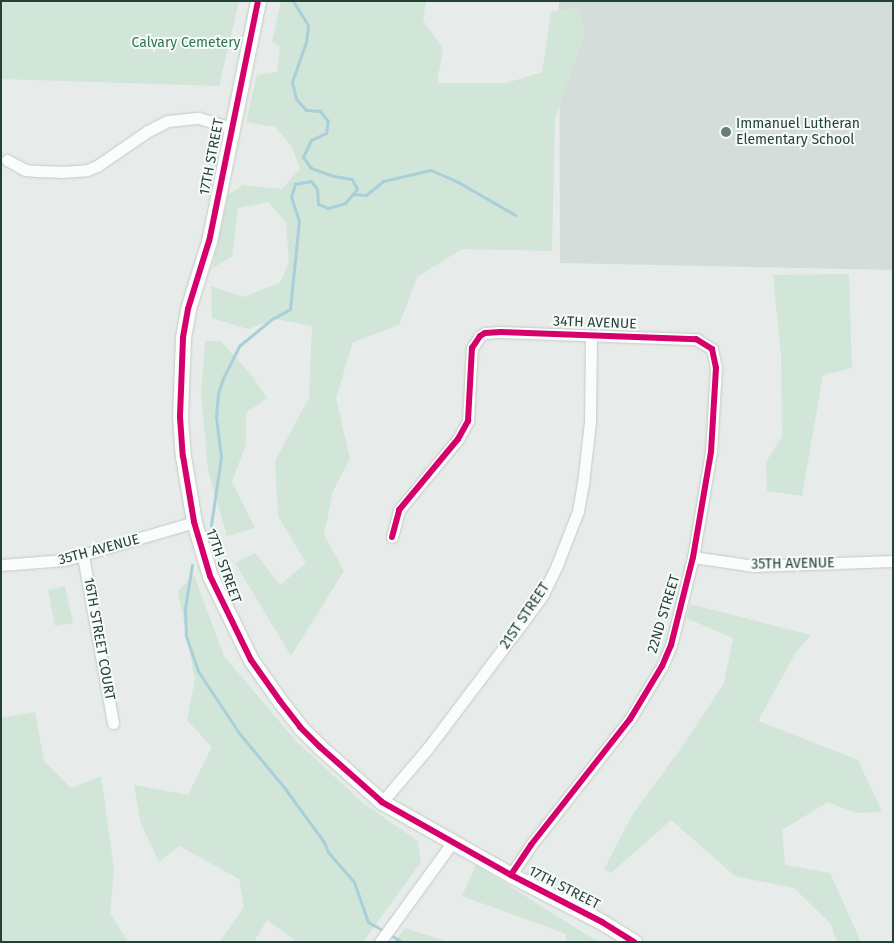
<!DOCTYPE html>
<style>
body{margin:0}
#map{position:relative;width:894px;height:943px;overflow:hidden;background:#e7ecea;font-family:"Fira Sans",sans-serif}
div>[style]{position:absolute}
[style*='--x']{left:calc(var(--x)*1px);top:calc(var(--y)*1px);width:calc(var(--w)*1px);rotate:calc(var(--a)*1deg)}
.built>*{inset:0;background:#d5ddda}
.green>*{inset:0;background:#d1e5d8}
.stream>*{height:3px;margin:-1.5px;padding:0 1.5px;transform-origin:1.5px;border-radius:1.5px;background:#a9d0d9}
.roads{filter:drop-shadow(0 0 1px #c4c9c7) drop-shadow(0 0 1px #c4c9c7)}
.minor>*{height:11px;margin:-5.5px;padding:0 5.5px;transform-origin:5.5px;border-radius:5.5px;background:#fbfcfc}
.tertiary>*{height:15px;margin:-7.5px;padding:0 7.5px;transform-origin:7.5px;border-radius:7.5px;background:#fbfcfc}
.cycleway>*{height:6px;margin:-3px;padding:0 3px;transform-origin:3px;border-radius:3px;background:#d6006c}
.dots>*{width:14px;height:14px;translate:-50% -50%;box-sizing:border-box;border:2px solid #f6faf8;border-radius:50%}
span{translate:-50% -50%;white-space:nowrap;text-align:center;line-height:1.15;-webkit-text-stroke:4px #f6faf8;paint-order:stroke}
.park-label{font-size:14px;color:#2e774e}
.poi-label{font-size:14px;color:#24403a}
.left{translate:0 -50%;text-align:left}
.street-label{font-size:14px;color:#24403a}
.frame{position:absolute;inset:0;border:2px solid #24403a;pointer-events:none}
</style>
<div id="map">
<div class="built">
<div style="clip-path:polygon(559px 1px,893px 1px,893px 270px,560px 263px)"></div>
</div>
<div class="green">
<div style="clip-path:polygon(1px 1px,239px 1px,219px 86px,1px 79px)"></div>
<div style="clip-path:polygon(281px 1px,426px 1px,423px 20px,443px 49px,437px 83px,506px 83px,542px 72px,551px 12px,578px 7px,585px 34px,555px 118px,552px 251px,462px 249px,417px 277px,399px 325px,353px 342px,336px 398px,350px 459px,333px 491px,324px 535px,344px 571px,291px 656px,235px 563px,255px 553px,280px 585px,306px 563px,278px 516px,275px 461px,309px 398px,312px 326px,276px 319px,248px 329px,212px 318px,211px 286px,243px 297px,280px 283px,289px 262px,286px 222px,268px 202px,238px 208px,232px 257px,212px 268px,228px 195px,243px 185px,282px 189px,300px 169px,292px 147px,275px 127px,246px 122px,257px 75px,277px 72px,280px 47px,272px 42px)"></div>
<div style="clip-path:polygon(849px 274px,852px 368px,823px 375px,802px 496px,767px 491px,766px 462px,782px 437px,781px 355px,773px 275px)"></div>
<div style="clip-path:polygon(205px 341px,221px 341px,252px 376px,267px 398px,246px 413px,246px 444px,232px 482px,255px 528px,227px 536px,208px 470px,201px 392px)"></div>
<div style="clip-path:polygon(194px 575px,224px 656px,295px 740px,363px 803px,418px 841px,421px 862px,363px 942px,297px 942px,267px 920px,254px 942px,220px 942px,244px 907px,239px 879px,179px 846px,159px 862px,141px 824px,134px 785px,188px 795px,212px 747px,187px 720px,195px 679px,178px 591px)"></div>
<div style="clip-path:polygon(65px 586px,73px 623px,55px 626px,48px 590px)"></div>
<div style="clip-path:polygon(690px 604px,811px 635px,796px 652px,758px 721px,858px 760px,882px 812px,856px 813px,828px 802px,782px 830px,785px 865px,830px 873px,861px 942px,837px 942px,831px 924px,794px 888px,735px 876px,671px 820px,611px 873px,604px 869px,633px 814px,684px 744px,724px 683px,733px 638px,686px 618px)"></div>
<div style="clip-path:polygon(35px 712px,44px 761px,71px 788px,101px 776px,114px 869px,110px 913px,128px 942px,1px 942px,1px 718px)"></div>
<div style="clip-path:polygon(476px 865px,587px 935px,600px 942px,566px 942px,566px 934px,462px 896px)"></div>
<div style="clip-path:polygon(405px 928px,448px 942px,394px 942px)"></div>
</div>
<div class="stream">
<div style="--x:353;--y:194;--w:13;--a:4"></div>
<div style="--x:366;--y:195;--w:22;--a:-39"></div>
<div style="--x:383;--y:181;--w:49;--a:-12.9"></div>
<div style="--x:431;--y:170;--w:30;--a:24"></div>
<div style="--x:458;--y:182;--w:66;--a:30.1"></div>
<div style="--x:216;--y:539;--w:15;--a:-110"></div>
<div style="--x:211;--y:525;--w:69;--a:-81.6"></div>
<div style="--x:221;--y:457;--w:40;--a:-97.1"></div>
<div style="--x:216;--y:417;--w:24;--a:-85"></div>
<div style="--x:218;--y:393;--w:18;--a:-71"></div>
<div style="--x:224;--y:376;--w:34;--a:-63"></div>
<div style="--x:239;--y:346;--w:43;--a:-39.3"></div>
<div style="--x:272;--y:319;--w:21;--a:-29"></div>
<div style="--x:290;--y:309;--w:88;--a:-84.2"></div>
<div style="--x:299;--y:221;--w:25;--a:-108"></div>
<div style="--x:291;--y:197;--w:14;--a:-73"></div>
<div style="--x:295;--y:184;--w:16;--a:-11"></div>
<div style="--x:311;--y:181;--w:10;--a:53"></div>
<div style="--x:317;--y:189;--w:15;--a:86"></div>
<div style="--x:318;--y:204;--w:11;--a:22"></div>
<div style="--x:328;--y:208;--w:18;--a:-16"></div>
<div style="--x:345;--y:203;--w:18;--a:-49"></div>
<div style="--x:357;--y:189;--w:11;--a:-117"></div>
<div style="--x:352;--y:179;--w:19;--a:-171"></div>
<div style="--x:333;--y:176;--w:23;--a:-160"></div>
<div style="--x:311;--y:168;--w:14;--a:-126"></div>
<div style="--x:303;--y:157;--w:19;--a:-65"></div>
<div style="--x:311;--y:140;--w:17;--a:-25"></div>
<div style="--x:326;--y:133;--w:12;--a:-81"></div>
<div style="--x:328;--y:121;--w:13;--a:-129"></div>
<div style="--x:320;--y:111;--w:14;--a:-176"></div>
<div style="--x:306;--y:110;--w:15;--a:-132"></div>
<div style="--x:296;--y:99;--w:17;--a:-103"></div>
<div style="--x:292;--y:82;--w:42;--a:-70.7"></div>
<div style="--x:306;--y:42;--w:17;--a:-83"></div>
<div style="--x:308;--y:25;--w:28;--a:-122"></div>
<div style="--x:192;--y:565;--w:44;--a:99.2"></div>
<div style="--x:185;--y:608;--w:28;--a:88"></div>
<div style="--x:186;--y:636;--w:37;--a:71"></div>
<div style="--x:198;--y:671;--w:74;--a:56.5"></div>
<div style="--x:239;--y:733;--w:69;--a:50.3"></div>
<div style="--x:283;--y:786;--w:69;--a:53.8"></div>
<div style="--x:324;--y:842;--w:11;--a:68"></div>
<div style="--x:328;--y:852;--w:40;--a:49"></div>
<div style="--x:354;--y:882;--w:42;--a:70.7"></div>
<div style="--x:368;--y:922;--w:18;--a:29"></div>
<div style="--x:389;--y:934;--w:15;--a:32"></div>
</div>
<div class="roads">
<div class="minor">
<div style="--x:7;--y:160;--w:21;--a:29"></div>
<div style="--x:25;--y:170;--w:12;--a:5"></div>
<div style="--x:37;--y:171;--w:24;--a:2"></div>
<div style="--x:61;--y:172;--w:26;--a:-4"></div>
<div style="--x:87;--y:170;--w:11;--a:-22"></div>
<div style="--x:97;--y:166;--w:62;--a:-34.5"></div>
<div style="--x:148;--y:131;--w:22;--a:-27"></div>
<div style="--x:168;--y:121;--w:31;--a:-6"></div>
<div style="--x:199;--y:118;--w:34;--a:17"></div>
<div style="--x:392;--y:537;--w:28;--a:-75"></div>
<div style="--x:399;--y:510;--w:92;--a:-50.3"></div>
<div style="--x:458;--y:439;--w:21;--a:-61"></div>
<div style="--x:468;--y:421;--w:73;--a:-86.9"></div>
<div style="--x:472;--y:348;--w:14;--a:-56"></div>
<div style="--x:480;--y:336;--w:6;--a:-31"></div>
<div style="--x:485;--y:333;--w:16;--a:-4"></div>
<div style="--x:501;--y:332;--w:195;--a:2.1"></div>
<div style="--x:696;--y:339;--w:19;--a:32"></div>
<div style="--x:712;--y:349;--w:19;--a:78"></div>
<div style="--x:716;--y:368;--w:84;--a:93.4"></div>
<div style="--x:711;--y:452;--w:107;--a:99.7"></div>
<div style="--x:693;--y:557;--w:91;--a:104"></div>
<div style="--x:671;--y:645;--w:23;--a:113"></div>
<div style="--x:662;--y:666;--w:62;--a:121.1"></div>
<div style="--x:630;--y:719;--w:160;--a:128.2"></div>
<div style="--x:531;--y:845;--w:36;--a:124"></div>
<div style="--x:83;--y:556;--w:170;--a:79.8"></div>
<div style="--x:693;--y:557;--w:62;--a:8.4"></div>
<div style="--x:754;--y:566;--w:139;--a:-2.1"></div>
<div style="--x:1;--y:565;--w:64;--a:-4.5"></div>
<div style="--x:65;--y:560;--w:134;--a:-16.4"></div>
<div style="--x:382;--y:802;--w:71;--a:-49.6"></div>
<div style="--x:428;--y:748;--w:158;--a:-53"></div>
<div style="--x:523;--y:622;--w:34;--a:-54"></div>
<div style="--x:543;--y:594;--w:32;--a:-64"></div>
<div style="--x:557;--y:565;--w:58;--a:-68.7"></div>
<div style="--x:578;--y:511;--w:27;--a:-80"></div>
<div style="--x:583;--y:484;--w:62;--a:-83.6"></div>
<div style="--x:590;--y:422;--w:86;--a:-89.3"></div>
<div style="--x:380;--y:942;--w:122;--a:-54"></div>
</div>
<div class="tertiary">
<div style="--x:258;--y:1;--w:245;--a:101.5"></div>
<div style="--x:209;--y:241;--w:71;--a:107.2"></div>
<div style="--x:188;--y:309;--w:29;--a:100"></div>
<div style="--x:183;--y:338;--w:79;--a:92.2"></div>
<div style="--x:180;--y:417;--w:39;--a:86"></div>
<div style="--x:183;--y:456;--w:67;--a:80.5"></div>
<div style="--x:194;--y:522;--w:56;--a:73.5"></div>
<div style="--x:210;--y:576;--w:93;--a:64"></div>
<div style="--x:251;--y:660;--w:50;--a:54.7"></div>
<div style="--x:280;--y:701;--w:33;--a:52"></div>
<div style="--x:300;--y:727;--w:28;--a:45"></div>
<div style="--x:320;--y:747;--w:83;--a:41.6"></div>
<div style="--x:382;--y:802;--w:148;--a:29.5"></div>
<div style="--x:511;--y:875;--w:102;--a:27.3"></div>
<div style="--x:602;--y:922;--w:38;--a:32"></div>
</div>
</div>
<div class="cycleway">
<div style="--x:258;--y:1;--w:245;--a:101.5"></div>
<div style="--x:209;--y:241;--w:71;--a:107.2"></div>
<div style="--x:188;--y:309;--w:29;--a:100"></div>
<div style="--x:183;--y:338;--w:79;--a:92.2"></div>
<div style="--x:180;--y:417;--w:39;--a:86"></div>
<div style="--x:183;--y:456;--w:67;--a:80.5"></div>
<div style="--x:194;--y:522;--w:56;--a:73.5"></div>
<div style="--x:210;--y:576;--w:93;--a:64"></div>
<div style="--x:251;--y:660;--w:50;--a:54.7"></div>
<div style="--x:280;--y:701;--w:33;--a:52"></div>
<div style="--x:300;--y:727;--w:28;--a:45"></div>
<div style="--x:320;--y:747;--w:83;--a:41.6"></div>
<div style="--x:382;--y:802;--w:148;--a:29.5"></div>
<div style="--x:511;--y:875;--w:102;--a:27.3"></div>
<div style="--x:602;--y:922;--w:38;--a:32"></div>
<div style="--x:392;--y:537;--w:28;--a:-75"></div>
<div style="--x:399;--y:510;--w:92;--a:-50.3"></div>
<div style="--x:458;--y:439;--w:21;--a:-61"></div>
<div style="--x:468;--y:421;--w:73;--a:-86.9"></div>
<div style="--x:472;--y:348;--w:14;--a:-56"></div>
<div style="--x:480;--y:336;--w:6;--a:-31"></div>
<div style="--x:485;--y:333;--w:16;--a:-4"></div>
<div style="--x:501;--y:332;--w:195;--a:2.1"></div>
<div style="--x:696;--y:339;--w:19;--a:32"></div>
<div style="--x:712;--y:349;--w:19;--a:78"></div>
<div style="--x:716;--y:368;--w:84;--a:93.4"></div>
<div style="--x:711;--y:452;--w:107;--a:99.7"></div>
<div style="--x:693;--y:557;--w:91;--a:104"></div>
<div style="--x:671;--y:645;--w:23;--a:113"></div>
<div style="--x:662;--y:666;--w:62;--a:121.1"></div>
<div style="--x:630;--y:719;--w:160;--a:128.2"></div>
<div style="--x:531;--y:845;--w:36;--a:124"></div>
</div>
<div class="dots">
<div style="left:726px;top:132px;background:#687c78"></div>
</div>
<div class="park-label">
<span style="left:186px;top:43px">Calvary Cemetery</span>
</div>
<div class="poi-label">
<span class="left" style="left:736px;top:132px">Immanuel Lutheran<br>Elementary School</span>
</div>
<div class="street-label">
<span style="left:212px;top:157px;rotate:-79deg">17TH STREET</span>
<span style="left:595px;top:323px;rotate:2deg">34TH AVENUE</span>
<span style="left:99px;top:550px;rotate:-15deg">35TH AVENUE</span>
<span style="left:793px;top:564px;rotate:-1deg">35TH AVENUE</span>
<span style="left:223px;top:566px;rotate:70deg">17TH STREET</span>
<span style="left:664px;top:614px;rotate:-73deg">22ND STREET</span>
<span style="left:525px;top:616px;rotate:-56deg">21ST STREET</span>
<span style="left:99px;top:639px;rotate:80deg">16TH STREET COURT</span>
<span style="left:564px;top:888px;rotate:27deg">17TH STREET</span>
</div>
<div class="frame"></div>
</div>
